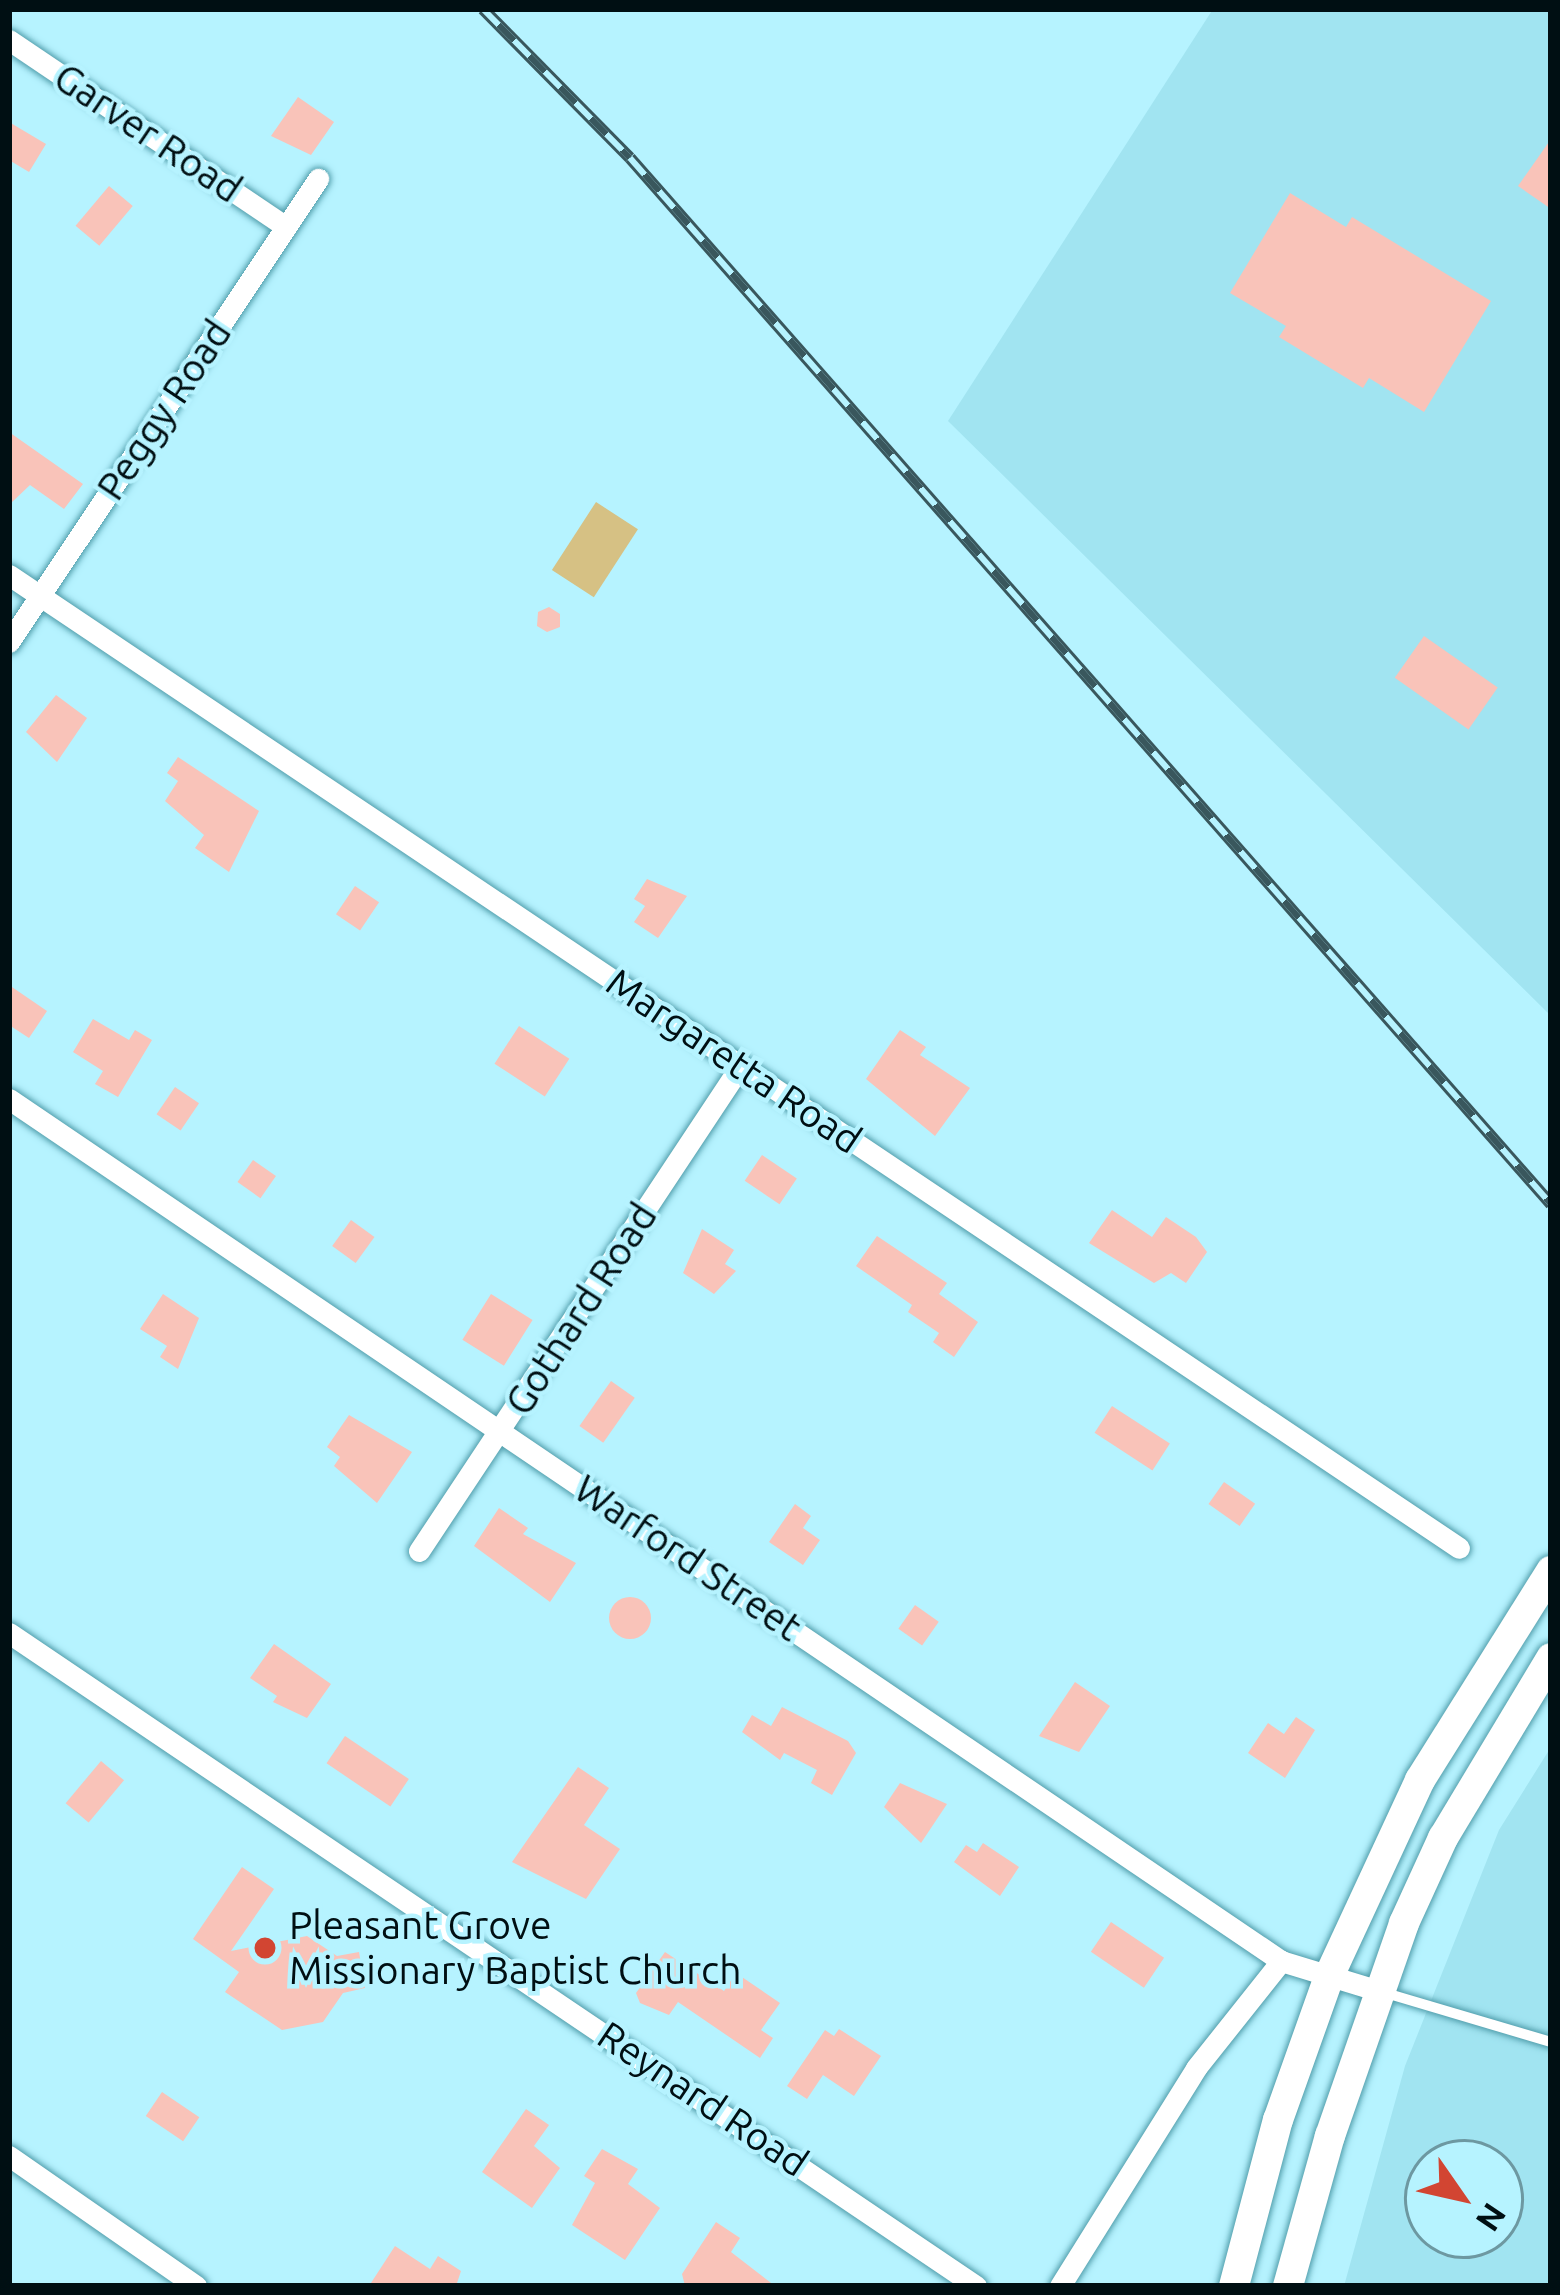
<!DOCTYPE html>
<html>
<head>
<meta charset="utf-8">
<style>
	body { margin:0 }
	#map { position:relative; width:1560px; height:2295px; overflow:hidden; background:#b6f3ff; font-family:Ubuntu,sans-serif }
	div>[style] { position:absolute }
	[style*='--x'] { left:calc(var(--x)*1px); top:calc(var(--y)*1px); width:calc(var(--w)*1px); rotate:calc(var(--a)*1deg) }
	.built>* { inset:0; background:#a1e4f1 }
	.green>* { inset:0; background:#d6c184; transform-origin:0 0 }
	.building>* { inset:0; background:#f9c3b9; transform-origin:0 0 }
	.round { border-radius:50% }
	.roads { filter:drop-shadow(0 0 3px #509dab) drop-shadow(0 0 3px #509dab) }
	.service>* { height:10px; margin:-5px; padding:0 5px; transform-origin:5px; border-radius:5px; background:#fff }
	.minor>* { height:21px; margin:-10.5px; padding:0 10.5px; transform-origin:10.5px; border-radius:10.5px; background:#fff }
	.secondary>* { height:30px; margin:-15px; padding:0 15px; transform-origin:15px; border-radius:15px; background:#fff }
	.rail>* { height:12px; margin-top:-6px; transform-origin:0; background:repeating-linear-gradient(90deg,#b6f3ff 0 22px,#39575d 0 44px); box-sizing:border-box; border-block:3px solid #39575d }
	.dots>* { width:33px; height:33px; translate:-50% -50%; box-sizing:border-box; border:6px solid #b6f3ff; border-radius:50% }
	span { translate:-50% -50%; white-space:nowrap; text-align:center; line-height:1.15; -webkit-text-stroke:9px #b6f3ff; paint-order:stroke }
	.street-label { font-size:39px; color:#000f13 }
	.poi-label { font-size:39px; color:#000f13 }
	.left { translate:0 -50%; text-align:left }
	.frame { position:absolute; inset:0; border:12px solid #000f13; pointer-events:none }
	.north { position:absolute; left:1404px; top:2139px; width:120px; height:120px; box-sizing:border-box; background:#b6f3ff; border:3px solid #6d98a1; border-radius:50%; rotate:124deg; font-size:33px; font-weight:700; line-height:48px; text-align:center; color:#000f13 }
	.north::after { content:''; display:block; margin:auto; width:42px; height:54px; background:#d24532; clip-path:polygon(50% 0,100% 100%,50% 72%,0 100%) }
</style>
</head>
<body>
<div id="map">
	<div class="built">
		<i style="clip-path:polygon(1213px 9px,1551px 9px,1551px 1016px,948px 421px)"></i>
		<i style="clip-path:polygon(evenodd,1551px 1747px,1551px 2286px,1344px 2286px,1405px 2066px,1499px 1830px,1551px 1747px,1428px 2163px,1500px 2163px,1500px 2235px,1428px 2235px,1428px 2163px)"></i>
	</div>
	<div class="green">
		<i style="left:596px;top:502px;width:50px;height:81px;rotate:33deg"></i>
	</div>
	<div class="building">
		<i style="clip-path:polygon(298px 97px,334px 122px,311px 155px,271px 136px)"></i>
		<i style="clip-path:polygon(9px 122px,46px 144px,29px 172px,9px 160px)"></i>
		<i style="clip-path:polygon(1551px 139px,1551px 209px,1518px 186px)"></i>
		<i style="left:109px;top:186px;width:31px;height:52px;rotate:40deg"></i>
		<i style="clip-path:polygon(1290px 193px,1346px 227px,1352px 217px,1491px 301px,1424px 412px,1369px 378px,1363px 388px,1279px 337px,1286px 326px,1230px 293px)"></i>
		<i style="clip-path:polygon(9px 432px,83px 484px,64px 509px,30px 485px,9px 505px)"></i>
		<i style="clip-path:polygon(549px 607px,560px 614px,560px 627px,547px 632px,537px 626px,538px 612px)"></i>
		<i style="left:1424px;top:636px;width:90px;height:51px;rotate:35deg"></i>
		<i style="clip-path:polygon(56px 695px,87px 718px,57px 762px,26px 732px)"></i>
		<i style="clip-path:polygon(178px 757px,259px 811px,229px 872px,195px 848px,204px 835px,165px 801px,178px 781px,167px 773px)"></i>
		<i style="clip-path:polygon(647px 879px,687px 896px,658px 938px,634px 922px,645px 906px,634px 899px)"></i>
		<i style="left:355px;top:886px;width:29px;height:34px;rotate:34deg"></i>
		<i style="clip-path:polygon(9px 985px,47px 1011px,29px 1038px,9px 1025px)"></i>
		<i style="clip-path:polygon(93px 1019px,129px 1040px,135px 1030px,152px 1040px,118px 1097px,95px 1084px,103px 1071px,73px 1052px)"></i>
		<i style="left:519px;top:1026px;width:60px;height:45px;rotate:33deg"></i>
		<i style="clip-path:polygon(900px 1030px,926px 1047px,920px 1055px,970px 1088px,935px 1136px,866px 1079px)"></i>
		<i style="left:175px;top:1087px;width:29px;height:33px;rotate:34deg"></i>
		<i style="left:762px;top:1155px;width:42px;height:31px;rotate:34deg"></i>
		<i style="left:253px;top:1160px;width:28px;height:27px;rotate:35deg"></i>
		<i style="clip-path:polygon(1112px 1210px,1152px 1237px,1166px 1217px,1196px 1237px,1207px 1252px,1186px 1283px,1171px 1273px,1154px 1283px,1089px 1243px)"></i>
		<i style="left:351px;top:1220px;width:29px;height:32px;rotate:36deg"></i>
		<i style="clip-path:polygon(702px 1229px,734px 1250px,725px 1264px,736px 1271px,714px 1294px,683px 1273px)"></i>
		<i style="clip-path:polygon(877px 1236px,947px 1283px,939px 1294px,978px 1322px,954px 1357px,933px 1342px,939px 1333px,908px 1312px,912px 1305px,856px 1266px)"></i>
		<i style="clip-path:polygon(163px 1294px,199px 1318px,178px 1369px,160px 1357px,167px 1346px,140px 1329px)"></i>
		<i style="left:491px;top:1294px;width:49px;height:54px;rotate:32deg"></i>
		<i style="left:611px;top:1381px;width:29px;height:55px;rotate:35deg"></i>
		<i style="left:1112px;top:1406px;width:69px;height:32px;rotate:33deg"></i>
		<i style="clip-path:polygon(349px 1415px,412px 1452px,377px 1503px,334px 1466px,340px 1457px,327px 1447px)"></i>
		<i style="left:1224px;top:1482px;width:38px;height:27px;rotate:35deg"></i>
		<i style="clip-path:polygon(795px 1504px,811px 1516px,803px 1528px,820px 1540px,803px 1565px,769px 1542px)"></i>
		<i style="clip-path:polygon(499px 1508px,528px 1528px,523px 1534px,576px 1563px,550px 1602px,474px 1546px)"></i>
		<i class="round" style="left:609px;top:1597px;width:42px;height:42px"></i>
		<i style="left:915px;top:1605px;width:29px;height:29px;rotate:35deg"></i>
		<i style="clip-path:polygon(274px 1644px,331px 1684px,307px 1718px,273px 1702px,277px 1696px,250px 1678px)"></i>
		<i style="clip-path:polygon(1075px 1682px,1110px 1706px,1079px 1752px,1039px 1736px)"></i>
		<i style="clip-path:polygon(782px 1707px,848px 1741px,856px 1753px,832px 1795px,811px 1783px,817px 1770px,784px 1753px,780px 1760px,742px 1732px,752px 1715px,771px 1726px)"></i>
		<i style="clip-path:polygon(1296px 1717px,1315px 1730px,1285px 1778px,1248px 1753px,1268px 1723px,1284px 1734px)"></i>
		<i style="left:345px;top:1736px;width:77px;height:33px;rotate:34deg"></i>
		<i style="left:101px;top:1761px;width:30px;height:55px;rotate:40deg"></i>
		<i style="clip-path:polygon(578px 1767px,609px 1788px,584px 1825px,620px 1849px,586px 1899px,512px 1862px)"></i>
		<i style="clip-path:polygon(900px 1783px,947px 1804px,921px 1843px,884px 1807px)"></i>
		<i style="clip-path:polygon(983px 1843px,1019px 1867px,1000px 1896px,954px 1862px,966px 1845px,977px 1852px)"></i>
		<i style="clip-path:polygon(242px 1867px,274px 1889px,231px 1951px,307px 1936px,337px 1956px,359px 1952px,365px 1988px,343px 1993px,323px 2022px,282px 2030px,225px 1992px,239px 1972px,193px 1939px)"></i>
		<i style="left:1111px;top:1922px;width:64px;height:36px;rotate:34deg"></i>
		<i style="clip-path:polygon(665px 1952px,724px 1991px,736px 1973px,780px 2003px,761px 2030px,773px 2038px,760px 2058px,678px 2002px,669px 2015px,640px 2003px,636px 1993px)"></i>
		<i style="clip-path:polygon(839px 2029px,881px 2056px,854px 2096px,823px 2075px,807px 2099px,787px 2086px,825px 2030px,834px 2036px)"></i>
		<i style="left:162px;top:2092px;width:45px;height:29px;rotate:34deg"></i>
		<i style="clip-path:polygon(526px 2109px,549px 2125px,534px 2146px,560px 2168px,532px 2208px,482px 2172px)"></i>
		<i style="clip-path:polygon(602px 2149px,638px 2169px,628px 2184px,660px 2208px,625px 2260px,572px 2225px,595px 2183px,584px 2176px)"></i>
		<i style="clip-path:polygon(716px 2222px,740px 2238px,731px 2252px,775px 2286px,685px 2286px,682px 2274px)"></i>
		<i style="clip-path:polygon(395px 2246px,430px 2269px,438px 2256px,461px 2271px,456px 2286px,369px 2286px)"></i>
	</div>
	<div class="roads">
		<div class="service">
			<i style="--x:1382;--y:1992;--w:176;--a:16.5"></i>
		</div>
		<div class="minor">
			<i style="--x:9;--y:40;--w:334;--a:34"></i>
			<i style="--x:9;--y:575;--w:1746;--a:33.86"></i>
			<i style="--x:9;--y:642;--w:557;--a:-56.28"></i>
			<i style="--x:9;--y:1099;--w:1537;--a:34.12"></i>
			<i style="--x:1281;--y:1961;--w:102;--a:17"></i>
			<i style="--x:419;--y:1551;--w:583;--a:-56.47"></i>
			<i style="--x:9;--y:1633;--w:1167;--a:34.03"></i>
			<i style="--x:9;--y:2156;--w:228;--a:34.8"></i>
			<i style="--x:1060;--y:2286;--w:257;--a:-58"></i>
			<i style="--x:1196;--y:2068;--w:137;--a:-51.5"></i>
		</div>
		<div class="secondary">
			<i style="--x:1234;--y:2286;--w:172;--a:-75.2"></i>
			<i style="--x:1278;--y:2120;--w:155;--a:-70.4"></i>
			<i style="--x:1330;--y:1974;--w:214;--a:-65.1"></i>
			<i style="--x:1420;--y:1780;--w:247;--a:-57.9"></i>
			<i style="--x:1288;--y:2286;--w:156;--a:-74.4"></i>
			<i style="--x:1330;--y:2136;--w:225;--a:-70.8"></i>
			<i style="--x:1404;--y:1923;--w:94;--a:-65.4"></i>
			<i style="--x:1443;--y:1838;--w:210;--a:-59"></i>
		</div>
	</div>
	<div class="rail">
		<i style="--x:483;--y:9;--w:209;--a:45.4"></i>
		<i style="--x:630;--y:158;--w:1394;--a:48.64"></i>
	</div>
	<div class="dots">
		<i style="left:265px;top:1948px;background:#d24532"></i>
	</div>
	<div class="street-label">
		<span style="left:148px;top:133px;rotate:34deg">Garver Road</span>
		<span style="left:164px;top:410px;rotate:-56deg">Peggy Road</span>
		<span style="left:734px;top:1061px;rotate:34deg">Margaretta Road</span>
		<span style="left:581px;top:1309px;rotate:-57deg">Gothard Road</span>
		<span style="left:688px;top:1558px;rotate:34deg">Warford Street</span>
		<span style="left:703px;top:2099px;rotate:34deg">Reynard Road</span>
	</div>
	<div class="poi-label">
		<span class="left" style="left:289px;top:1948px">Pleasant Grove<br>Missionary Baptist Church</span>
	</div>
	<div class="frame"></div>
	<div class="north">N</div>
</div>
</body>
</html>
